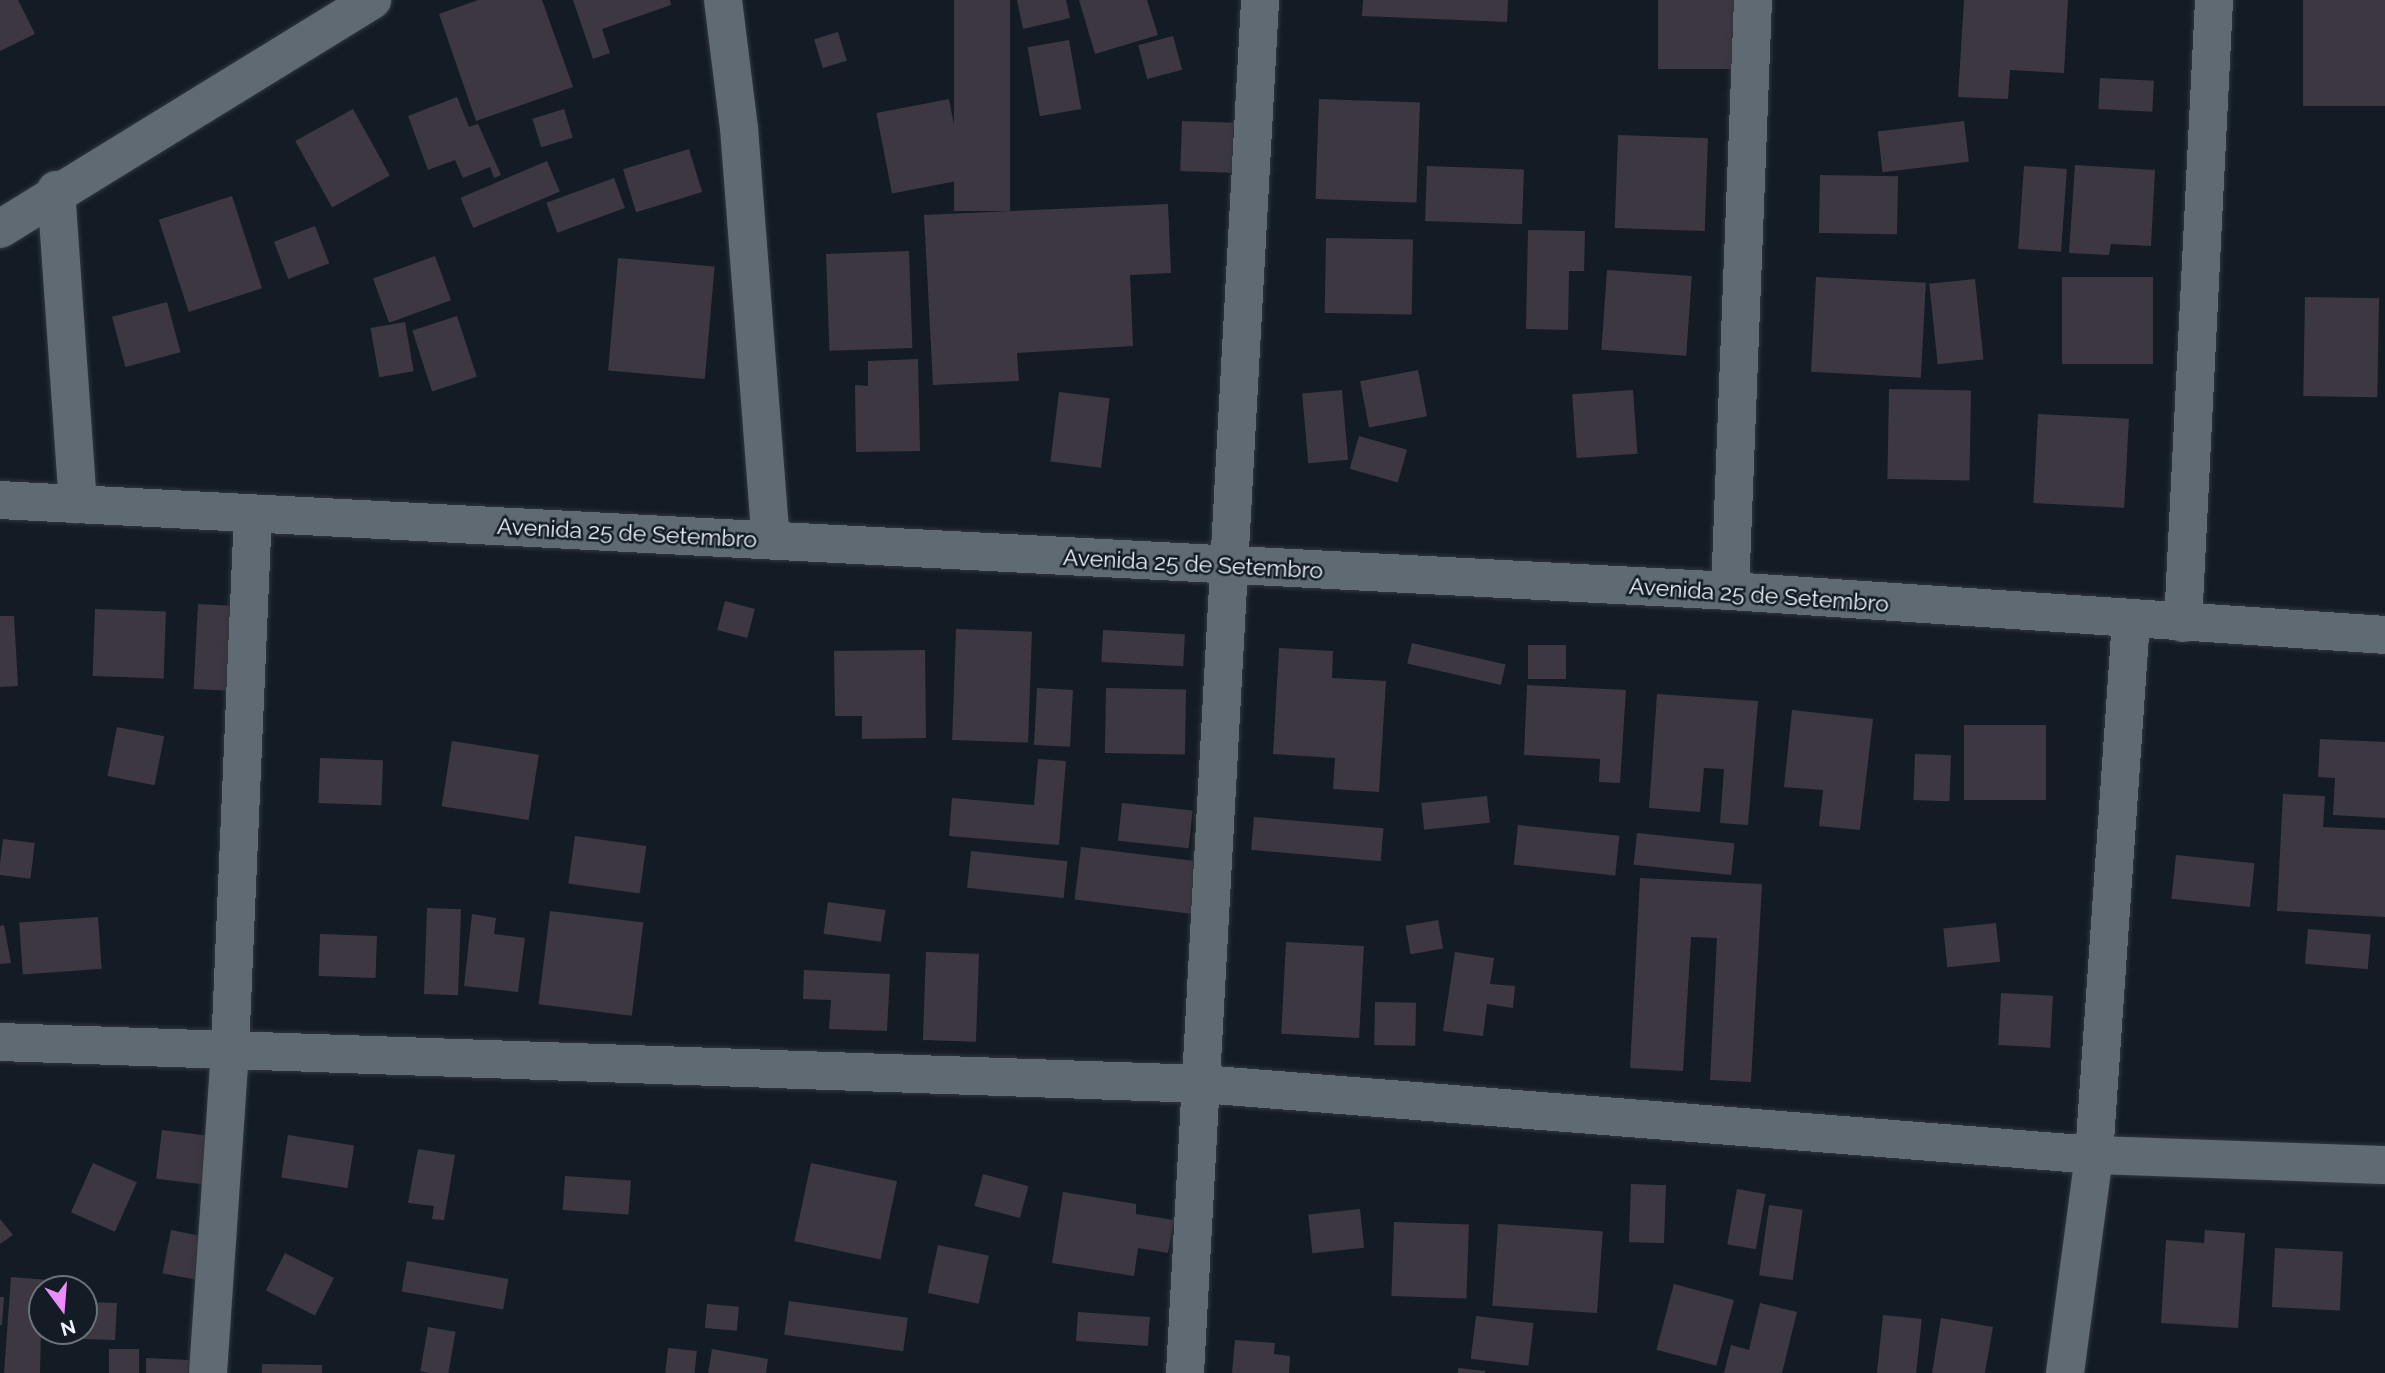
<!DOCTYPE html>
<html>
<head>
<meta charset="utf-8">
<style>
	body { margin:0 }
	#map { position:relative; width:2385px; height:1373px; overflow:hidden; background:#131c24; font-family:Raleway,sans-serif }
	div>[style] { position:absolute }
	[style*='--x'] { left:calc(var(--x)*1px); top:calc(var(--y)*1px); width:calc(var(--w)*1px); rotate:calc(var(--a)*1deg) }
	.building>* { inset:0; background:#3d3742; transform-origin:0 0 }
	.roads { filter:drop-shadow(0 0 2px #31363c) drop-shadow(0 0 2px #31363c) }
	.minor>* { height:38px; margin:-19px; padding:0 19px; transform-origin:19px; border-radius:19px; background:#5f6a73 }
	.tertiary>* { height:38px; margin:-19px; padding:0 19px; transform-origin:19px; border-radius:19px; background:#5f6a73 }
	span { translate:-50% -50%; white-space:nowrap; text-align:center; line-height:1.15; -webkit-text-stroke:5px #131c24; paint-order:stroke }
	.street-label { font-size:23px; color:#eef4fa }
	.north { position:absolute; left:28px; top:1275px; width:70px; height:70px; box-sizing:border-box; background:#131c24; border:2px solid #6b727a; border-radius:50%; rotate:164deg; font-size:19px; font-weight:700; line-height:28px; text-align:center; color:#eef4fa }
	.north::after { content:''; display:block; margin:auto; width:24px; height:32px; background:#eb8dfc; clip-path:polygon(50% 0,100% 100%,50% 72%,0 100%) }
</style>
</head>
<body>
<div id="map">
	<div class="building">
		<i style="clip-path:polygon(0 0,18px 0,35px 34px,0 51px)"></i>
		<i style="clip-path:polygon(478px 0,542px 0,573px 87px,476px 121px,439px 14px)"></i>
		<i style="clip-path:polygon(573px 0,670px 0,671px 5px,602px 29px,610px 53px,593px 59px)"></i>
		<i style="left:954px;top:0;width:56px;height:211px"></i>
		<i style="clip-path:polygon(1017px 0,1066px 0,1070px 18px,1023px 29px)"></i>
		<i style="clip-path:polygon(1079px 0,1147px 0,1158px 35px,1095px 54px)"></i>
		<i style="clip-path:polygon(1363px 0,1508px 0,1507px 22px,1362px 16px)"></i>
		<i style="left:1658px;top:0;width:87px;height:69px"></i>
		<i style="clip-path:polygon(1964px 0,2068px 0,2064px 73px,2010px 70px,2008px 99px,1958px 97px)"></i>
		<i style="left:2303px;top:0;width:82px;height:106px"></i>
		<i style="left:838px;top:32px;width:30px;height:25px;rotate:73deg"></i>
		<i style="left:1173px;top:36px;width:35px;height:36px;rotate:75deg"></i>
		<i style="left:1069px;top:40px;width:70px;height:42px;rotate:80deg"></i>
		<i style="left:2100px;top:78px;width:54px;height:31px;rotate:3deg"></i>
		<i style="clip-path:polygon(457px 97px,469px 127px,478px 124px,501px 175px,494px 178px,490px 167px,463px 178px,455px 160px,428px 170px,408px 116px)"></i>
		<i style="left:949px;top:99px;width:82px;height:74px;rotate:79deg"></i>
		<i style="left:1319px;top:99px;width:101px;height:100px;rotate:2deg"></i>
		<i style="left:353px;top:109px;width:76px;height:66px;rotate:61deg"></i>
		<i style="left:564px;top:109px;width:30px;height:33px;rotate:73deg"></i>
		<i style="left:1182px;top:121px;width:52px;height:50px;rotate:2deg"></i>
		<i style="left:1964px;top:121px;width:41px;height:87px;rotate:83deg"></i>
		<i style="left:1618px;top:135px;width:90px;height:93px;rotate:2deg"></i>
		<i style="left:689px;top:149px;width:45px;height:69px;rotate:73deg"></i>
		<i style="left:547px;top:161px;width:33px;height:94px;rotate:67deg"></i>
		<i style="clip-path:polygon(2075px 165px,2155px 170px,2151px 246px,2111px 244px,2109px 255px,2069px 253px)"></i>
		<i style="left:1427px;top:166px;width:97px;height:55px;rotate:2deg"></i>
		<i style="left:2024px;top:166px;width:43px;height:83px;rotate:4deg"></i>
		<i style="left:1820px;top:175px;width:78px;height:58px;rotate:1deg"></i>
		<i style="left:614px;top:178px;width:32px;height:72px;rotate:70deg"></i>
		<i style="left:232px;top:196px;width:97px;height:77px;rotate:72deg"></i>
		<i style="clip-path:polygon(1168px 204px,1171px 273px,1130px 275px,1133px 346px,1017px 353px,1019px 381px,933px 385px,924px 215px)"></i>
		<i style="left:315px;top:226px;width:40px;height:44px;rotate:69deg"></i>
		<i style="clip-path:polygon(1528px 230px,1585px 231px,1584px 271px,1569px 271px,1568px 330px,1526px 329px)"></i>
		<i style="left:1326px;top:238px;width:87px;height:75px;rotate:1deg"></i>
		<i style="left:909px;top:251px;width:97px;height:83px;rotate:88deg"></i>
		<i style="left:435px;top:256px;width:47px;height:66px;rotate:70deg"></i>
		<i style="left:618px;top:258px;width:97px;height:113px;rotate:5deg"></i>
		<i style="left:1607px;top:270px;width:85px;height:80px;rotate:4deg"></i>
		<i style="left:1816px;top:277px;width:110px;height:95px;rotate:3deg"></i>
		<i style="left:2062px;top:277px;width:91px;height:87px"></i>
		<i style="left:1975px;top:279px;width:81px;height:46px;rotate:84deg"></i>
		<i style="left:2305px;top:297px;width:74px;height:99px;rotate:1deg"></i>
		<i style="left:167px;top:302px;width:52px;height:57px;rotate:75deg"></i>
		<i style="left:457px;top:316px;width:64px;height:47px;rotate:72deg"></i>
		<i style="left:405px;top:322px;width:50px;height:35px;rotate:80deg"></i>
		<i style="clip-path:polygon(918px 359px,920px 451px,856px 452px,855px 385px,868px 386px,868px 361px)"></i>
		<i style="left:1418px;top:370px;width:47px;height:59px;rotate:79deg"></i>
		<i style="left:1889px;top:389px;width:82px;height:90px;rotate:1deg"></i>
		<i style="left:1342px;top:390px;width:70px;height:40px;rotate:85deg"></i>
		<i style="left:1633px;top:390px;width:64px;height:61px;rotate:86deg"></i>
		<i style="left:1059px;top:392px;width:51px;height:70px;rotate:7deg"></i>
		<i style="left:2038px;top:414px;width:91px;height:89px;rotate:3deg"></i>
		<i style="left:1359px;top:436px;width:50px;height:34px;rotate:16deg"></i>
		<i style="left:725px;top:601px;width:31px;height:30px;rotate:15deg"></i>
		<i style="left:198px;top:604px;width:51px;height:85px;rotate:3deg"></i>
		<i style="left:95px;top:609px;width:71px;height:67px;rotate:2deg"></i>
		<i style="clip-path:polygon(0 616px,14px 616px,18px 686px,0 687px)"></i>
		<i style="left:956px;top:629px;width:76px;height:111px;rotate:2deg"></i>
		<i style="left:1103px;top:630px;width:82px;height:32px;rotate:3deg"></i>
		<i style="left:1412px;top:643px;width:96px;height:21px;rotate:13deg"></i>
		<i style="left:1528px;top:645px;width:38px;height:34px"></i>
		<i style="clip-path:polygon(1279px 648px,1333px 651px,1332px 678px,1386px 681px,1379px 792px,1333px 789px,1335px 758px,1273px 754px)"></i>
		<i style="clip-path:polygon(925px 650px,926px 738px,862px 739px,862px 716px,835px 716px,834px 651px)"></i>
		<i style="clip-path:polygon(1527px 685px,1626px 690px,1620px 783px,1599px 782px,1600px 759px,1524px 755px)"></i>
		<i style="left:1037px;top:688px;width:36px;height:57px;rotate:3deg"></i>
		<i style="left:1106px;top:688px;width:80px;height:65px;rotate:1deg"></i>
		<i style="clip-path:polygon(1657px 694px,1758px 701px,1748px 825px,1720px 823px,1724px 769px,1704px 768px,1700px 812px,1649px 808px)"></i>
		<i style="clip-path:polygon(1792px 710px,1873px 719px,1860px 830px,1819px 826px,1823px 790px,1784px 787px)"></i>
		<i style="left:1964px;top:725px;width:82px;height:75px"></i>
		<i style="left:117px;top:727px;width:48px;height:50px;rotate:11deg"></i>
		<i style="clip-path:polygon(2320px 739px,2385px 742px,2385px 818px,2333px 815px,2335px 778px,2318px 777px)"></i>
		<i style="left:452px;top:741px;width:88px;height:66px;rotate:9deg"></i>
		<i style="left:1915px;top:754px;width:36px;height:46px;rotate:2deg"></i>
		<i style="left:320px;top:758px;width:63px;height:45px;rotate:2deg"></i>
		<i style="clip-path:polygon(1038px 759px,1066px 761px,1059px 845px,949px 836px,952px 798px,1034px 805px)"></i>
		<i style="clip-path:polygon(2283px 794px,2325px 796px,2323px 827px,2385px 830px,2385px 917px,2277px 911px)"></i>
		<i style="left:1487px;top:796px;width:27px;height:66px;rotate:84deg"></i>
		<i style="left:1122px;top:803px;width:71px;height:38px;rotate:6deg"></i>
		<i style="left:1254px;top:817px;width:130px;height:33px;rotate:5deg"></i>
		<i style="left:1518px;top:825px;width:102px;height:40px;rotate:6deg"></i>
		<i style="left:1637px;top:833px;width:98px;height:32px;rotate:6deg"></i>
		<i style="left:575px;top:836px;width:72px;height:48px;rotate:8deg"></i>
		<i style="left:3px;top:839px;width:32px;height:36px;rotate:7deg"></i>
		<i style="left:1081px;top:847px;width:121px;height:53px;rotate:7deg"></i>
		<i style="left:971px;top:851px;width:97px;height:37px;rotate:6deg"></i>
		<i style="left:2176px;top:855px;width:79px;height:44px;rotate:6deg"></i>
		<i style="clip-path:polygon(1640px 878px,1762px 884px,1751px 1082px,1710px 1080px,1717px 938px,1691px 937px,1683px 1071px,1630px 1068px)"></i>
		<i style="left:828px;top:902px;width:58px;height:32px;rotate:8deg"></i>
		<i style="left:427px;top:908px;width:34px;height:86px;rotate:2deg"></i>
		<i style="left:550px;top:911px;width:94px;height:94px;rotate:7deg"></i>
		<i style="clip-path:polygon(472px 914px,496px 918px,494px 934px,525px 938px,518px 992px,464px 986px)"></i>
		<i style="left:98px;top:917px;width:52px;height:79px;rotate:86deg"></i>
		<i style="left:1438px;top:920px;width:29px;height:33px;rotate:80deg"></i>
		<i style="left:1996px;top:923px;width:39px;height:53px;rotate:84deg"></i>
		<i style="clip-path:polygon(4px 925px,11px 963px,0 964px,0 926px)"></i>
		<i style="left:2308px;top:929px;width:63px;height:35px;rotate:5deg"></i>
		<i style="left:320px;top:934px;width:57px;height:42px;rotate:2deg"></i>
		<i style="left:1286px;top:942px;width:78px;height:92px;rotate:3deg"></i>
		<i style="left:926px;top:952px;width:53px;height:88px;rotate:2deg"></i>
		<i style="clip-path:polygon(1455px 952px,1494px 958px,1490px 984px,1515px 986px,1513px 1008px,1487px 1004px,1483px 1036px,1443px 1031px)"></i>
		<i style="clip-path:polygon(804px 970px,890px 974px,887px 1031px,829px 1029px,831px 1000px,803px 999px)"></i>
		<i style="left:2001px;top:993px;width:52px;height:52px;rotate:3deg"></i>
		<i style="left:1375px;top:1002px;width:41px;height:43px;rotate:1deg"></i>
		<i style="left:162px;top:1130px;width:55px;height:49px;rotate:7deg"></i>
		<i style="left:288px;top:1135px;width:67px;height:43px;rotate:9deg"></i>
		<i style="clip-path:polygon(418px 1149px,455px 1155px,444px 1220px,432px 1219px,434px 1206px,408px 1203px)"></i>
		<i style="left:93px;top:1163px;width:48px;height:54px;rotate:24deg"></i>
		<i style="left:811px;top:1163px;width:88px;height:80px;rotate:12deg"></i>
		<i style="left:983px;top:1174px;width:47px;height:33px;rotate:15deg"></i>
		<i style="left:565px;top:1176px;width:66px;height:34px;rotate:4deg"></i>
		<i style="left:1631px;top:1184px;width:35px;height:58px;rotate:2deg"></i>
		<i style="left:1737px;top:1189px;width:29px;height:56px;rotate:10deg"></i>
		<i style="clip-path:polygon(1063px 1192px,1136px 1204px,1136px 1214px,1174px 1220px,1168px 1253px,1138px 1248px,1134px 1276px,1052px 1263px)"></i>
		<i style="left:1769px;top:1205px;width:34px;height:71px;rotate:8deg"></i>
		<i style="left:1360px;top:1209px;width:39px;height:52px;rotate:84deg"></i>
		<i style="clip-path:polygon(0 1219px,13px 1235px,0 1244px)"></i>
		<i style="left:1394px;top:1222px;width:75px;height:74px;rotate:2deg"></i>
		<i style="left:1498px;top:1224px;width:105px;height:82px;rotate:4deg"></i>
		<i style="left:171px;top:1230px;width:44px;height:44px;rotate:11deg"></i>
		<i style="clip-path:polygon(2205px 1230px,2245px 1233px,2238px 1328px,2161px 1323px,2166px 1240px,2204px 1243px)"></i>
		<i style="left:938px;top:1245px;width:52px;height:49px;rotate:12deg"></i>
		<i style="left:2275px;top:1248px;width:68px;height:59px;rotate:3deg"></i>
		<i style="left:285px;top:1253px;width:55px;height:42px;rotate:27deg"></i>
		<i style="left:407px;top:1261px;width:103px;height:31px;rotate:10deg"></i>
		<i style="clip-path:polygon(11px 1277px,48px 1280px,47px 1289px,42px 1289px,40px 1373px,4px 1373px)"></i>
		<i style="left:1674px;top:1284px;width:62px;height:68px;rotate:15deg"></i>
		<i style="clip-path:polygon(0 1297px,4px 1297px,2px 1325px,0 1325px)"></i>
		<i style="left:789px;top:1301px;width:120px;height:34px;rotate:8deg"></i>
		<i style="clip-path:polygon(84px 1302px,117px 1303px,115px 1340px,54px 1338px,55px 1331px,84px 1331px)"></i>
		<i style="clip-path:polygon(1760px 1303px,1797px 1312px,1782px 1373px,1724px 1373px,1731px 1345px,1749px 1350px)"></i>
		<i style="left:707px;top:1304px;width:32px;height:24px;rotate:5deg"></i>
		<i style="left:1078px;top:1312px;width:72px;height:29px;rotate:4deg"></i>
		<i style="left:1883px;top:1315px;width:39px;height:58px;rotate:6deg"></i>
		<i style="left:1476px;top:1316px;width:58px;height:43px;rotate:7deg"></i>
		<i style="clip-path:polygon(1941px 1318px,1993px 1327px,1985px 1373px,1932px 1373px)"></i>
		<i style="left:428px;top:1327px;width:28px;height:45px;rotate:10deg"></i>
		<i style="clip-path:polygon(1235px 1340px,1275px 1343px,1274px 1354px,1290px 1356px,1289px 1373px,1232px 1373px)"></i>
		<i style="left:668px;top:1348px;width:29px;height:25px;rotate:6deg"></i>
		<i style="left:109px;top:1349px;width:30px;height:24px"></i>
		<i style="clip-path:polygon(712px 1349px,768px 1359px,766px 1373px,708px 1373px)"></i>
		<i style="clip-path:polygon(146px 1358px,189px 1360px,188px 1373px,146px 1373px)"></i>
		<i style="left:262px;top:1364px;width:60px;height:9px;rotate:1deg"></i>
		<i style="clip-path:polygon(1458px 1368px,1485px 1371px,1485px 1373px,1458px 1373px)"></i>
	</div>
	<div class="roads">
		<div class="minor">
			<i style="--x:723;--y:0;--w:129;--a:82.9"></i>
			<i style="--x:739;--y:128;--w:413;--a:85.6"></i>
			<i style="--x:56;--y:190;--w:315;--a:86"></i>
			<i style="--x:0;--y:229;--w:437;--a:-31.6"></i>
			<i style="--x:1730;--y:591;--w:591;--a:-87.77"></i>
			<i style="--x:2183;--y:623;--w:624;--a:-87.15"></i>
			<i style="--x:0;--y:1042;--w:1203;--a:2"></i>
			<i style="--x:1202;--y:1084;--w:895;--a:4.55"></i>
			<i style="--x:2094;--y:1155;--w:291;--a:2"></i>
			<i style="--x:208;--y:1373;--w:324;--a:-86.1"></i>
			<i style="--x:230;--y:1050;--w:537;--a:-87.55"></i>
			<i style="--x:1185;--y:1373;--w:1375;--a:-86.87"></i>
			<i style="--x:2065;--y:1373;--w:220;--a:-82.4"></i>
			<i style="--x:2094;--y:1155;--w:536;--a:-86.04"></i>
		</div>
		<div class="tertiary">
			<i style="--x:0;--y:500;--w:1732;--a:3.01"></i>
			<i style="--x:1730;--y:591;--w:656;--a:3.84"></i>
		</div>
	</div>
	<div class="street-label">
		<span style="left:627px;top:533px;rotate:3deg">Avenida 25 de Setembro</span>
		<span style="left:1193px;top:564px;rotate:3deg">Avenida 25 de Setembro</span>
		<span style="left:1759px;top:595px;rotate:4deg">Avenida 25 de Setembro</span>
	</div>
	<div class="north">N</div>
</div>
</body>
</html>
